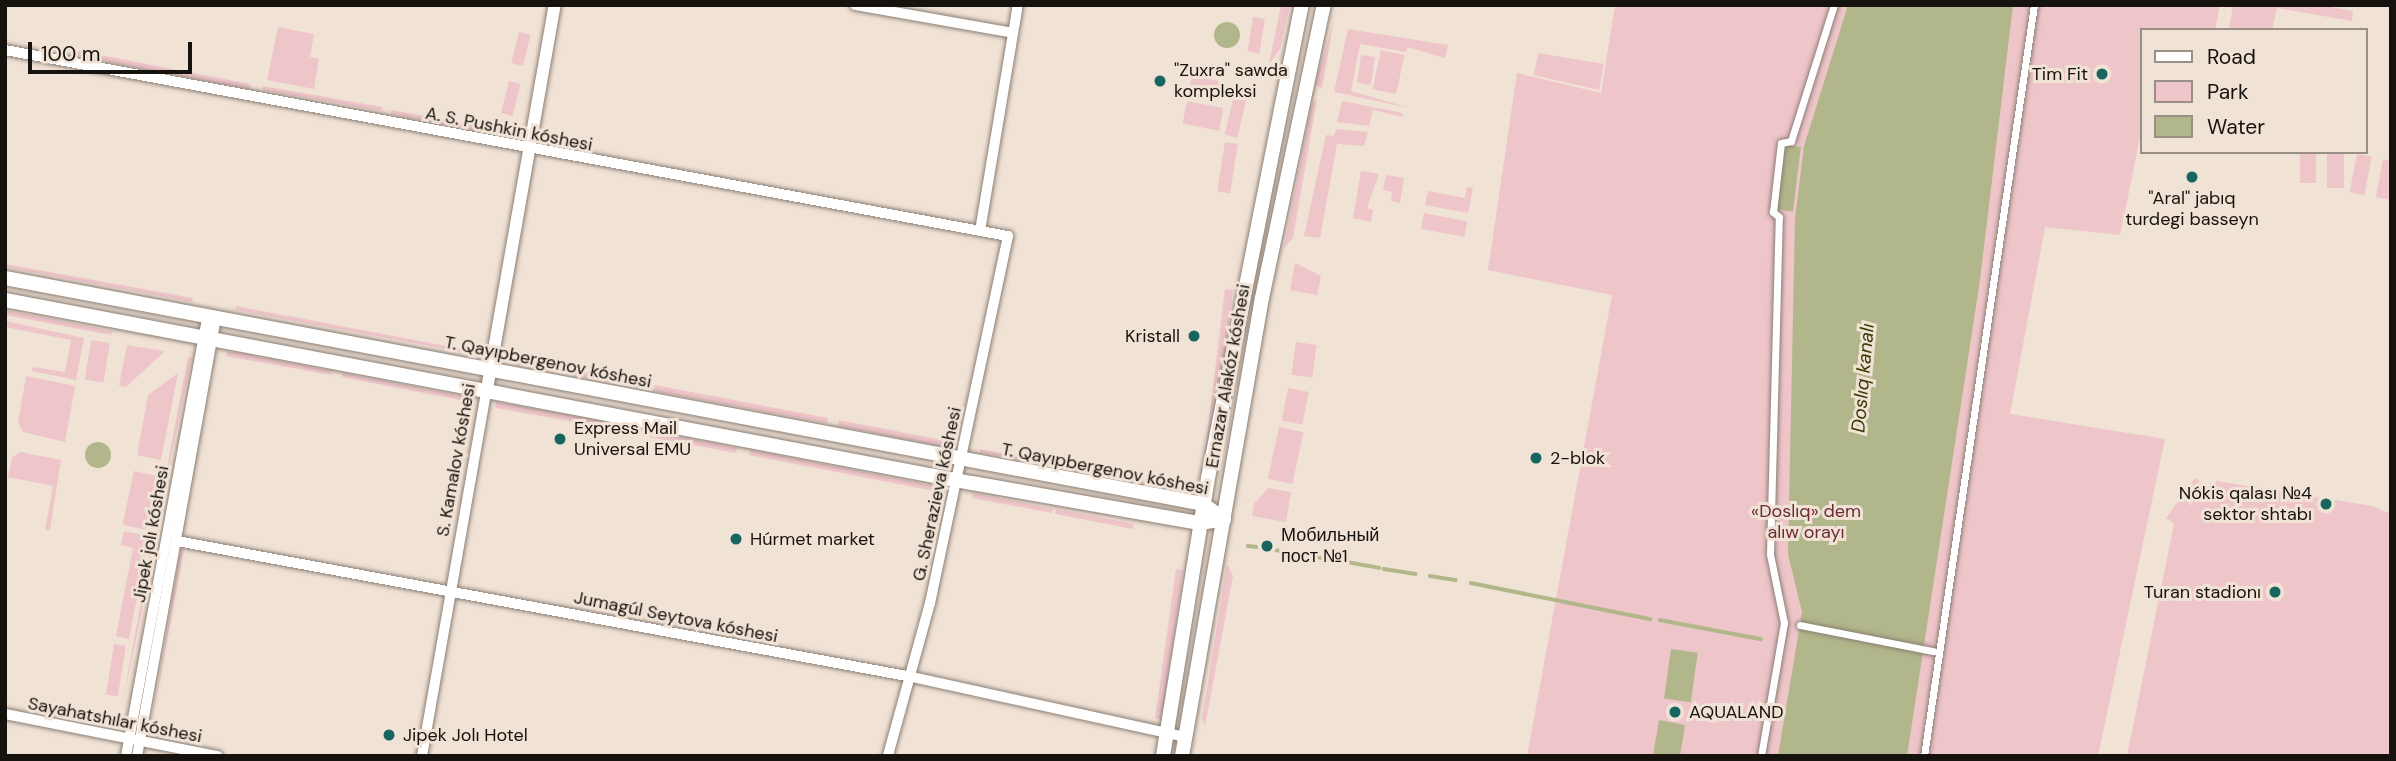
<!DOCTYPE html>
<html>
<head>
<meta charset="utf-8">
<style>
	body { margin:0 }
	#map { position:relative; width:2396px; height:761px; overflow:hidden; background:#f1e2d6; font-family:"DM Sans",sans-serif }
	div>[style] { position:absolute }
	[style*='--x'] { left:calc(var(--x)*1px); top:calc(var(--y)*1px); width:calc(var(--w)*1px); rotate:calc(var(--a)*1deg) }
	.green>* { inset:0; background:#eec5c9; transform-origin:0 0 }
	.water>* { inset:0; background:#b1b78a; transform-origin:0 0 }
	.round { border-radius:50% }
	.stream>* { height:3.5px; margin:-1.75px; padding:0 1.75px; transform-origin:1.75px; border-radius:1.75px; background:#b1b78a }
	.roads { filter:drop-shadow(0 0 2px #8b7e73) drop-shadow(0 0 2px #8b7e73) }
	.pedestrian>* { height:7px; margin:-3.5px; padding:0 3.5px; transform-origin:3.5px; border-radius:3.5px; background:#fff }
	.minor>* { height:10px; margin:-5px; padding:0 5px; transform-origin:5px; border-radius:5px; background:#fff }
	.tertiary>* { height:12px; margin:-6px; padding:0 6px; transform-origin:6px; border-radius:6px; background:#fff }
	.secondary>* { height:14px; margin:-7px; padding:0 7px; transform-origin:7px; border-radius:7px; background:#fff }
	.primary>* { height:14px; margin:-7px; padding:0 7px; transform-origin:7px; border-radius:7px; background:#fff }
	.dots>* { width:19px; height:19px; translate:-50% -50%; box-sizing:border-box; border:4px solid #f1e2d6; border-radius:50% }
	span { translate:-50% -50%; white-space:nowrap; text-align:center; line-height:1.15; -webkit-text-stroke:6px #f1e2d6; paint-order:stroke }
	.poi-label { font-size:18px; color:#16120d }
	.left { translate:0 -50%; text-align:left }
	.right { translate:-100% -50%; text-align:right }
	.street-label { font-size:18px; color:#16120d }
	.park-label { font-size:18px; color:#6c2b36 }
	.water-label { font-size:19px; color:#353900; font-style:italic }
	.frame { position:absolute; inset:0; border:7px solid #16120d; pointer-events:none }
	.legend { position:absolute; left:2140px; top:28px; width:228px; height:126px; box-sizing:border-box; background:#f1e2d6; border:2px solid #998f86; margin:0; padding:9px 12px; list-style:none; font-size:21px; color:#16120d }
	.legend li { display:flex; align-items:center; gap:14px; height:35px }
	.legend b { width:35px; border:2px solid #998f86 }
	.scale { position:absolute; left:28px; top:42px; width:164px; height:32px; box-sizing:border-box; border:4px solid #16120d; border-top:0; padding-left:9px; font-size:21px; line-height:24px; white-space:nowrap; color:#16120d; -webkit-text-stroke:5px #f1e2d6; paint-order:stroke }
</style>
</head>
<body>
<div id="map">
	<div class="green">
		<i style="clip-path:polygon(1281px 5px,1290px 5px,1280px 49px,1269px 64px)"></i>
		<i style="clip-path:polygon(1615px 5px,2220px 5px,2215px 30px,2142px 30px,2142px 128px,2120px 235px,2045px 227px,2010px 414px,2165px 439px,2098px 756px,1527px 756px,1612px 295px,1488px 270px,1517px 73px,1601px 93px)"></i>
		<i style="clip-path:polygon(2233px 5px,2319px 5px,2353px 11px,2352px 21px,2277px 8px,2272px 30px,2229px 30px)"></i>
		<i style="left:1253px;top:17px;width:12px;height:35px;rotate:9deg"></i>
		<i style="clip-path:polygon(1334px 19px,1322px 89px,1315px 84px)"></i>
		<i style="clip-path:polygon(278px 27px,314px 34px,310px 57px,319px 59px,314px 89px,267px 80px)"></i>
		<i style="clip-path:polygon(1348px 29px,1448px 45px,1445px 58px,1407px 47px,1406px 52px,1360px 44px,1351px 91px,1410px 108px,1334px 92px)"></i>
		<i style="left:519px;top:32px;width:12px;height:32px;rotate:14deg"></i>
		<i style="left:74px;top:50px;width:180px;height:5px;rotate:11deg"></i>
		<i style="left:1381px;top:50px;width:24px;height:40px;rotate:12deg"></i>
		<i style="clip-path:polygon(1538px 53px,1604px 64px,1599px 90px,1534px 75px)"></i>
		<i style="left:1361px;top:55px;width:14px;height:28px;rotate:8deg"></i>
		<i style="left:1192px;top:76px;width:36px;height:17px;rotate:11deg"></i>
		<i style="left:509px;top:81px;width:12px;height:33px;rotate:14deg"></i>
		<i style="left:263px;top:86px;width:121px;height:4px;rotate:10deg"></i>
		<i style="left:1236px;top:86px;width:13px;height:50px;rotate:13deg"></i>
		<i style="clip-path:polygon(1317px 99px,1293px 238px,1284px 248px,1312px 103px)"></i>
		<i style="left:1187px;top:101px;width:37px;height:23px;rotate:11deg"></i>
		<i style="clip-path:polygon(1342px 101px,1403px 113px,1402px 117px,1373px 110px,1369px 126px,1337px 122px)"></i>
		<i style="clip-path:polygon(392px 110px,504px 131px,503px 136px,391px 114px)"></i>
		<i style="clip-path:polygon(1336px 129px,1368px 132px,1364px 146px,1337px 144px,1320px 238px,1304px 236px,1326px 135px,1334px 136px)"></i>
		<i style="left:1225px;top:142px;width:13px;height:50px;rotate:9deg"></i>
		<i style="left:2300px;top:152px;width:16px;height:31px"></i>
		<i style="left:2327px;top:152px;width:17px;height:36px"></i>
		<i style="left:2357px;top:154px;width:15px;height:39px;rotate:11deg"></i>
		<i style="clip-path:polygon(2383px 159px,2391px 161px,2391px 200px,2376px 197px)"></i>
		<i style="clip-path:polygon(1361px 171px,1379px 174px,1367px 208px,1373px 210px,1371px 222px,1353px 218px)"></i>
		<i style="clip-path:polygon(1386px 175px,1404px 178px,1400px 203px,1391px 201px,1392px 192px,1383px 190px)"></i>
		<i style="clip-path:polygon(1467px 187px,1473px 188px,1468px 213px,1425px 205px,1428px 191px,1465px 198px)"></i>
		<i style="left:1424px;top:213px;width:44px;height:16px;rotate:11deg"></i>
		<i style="clip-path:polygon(1295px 263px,1321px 276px,1317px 295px,1290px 290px)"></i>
		<i style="clip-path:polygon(5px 264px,193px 298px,192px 302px,5px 267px)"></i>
		<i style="left:1225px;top:289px;width:8px;height:199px;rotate:7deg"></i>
		<i style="clip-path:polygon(236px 306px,473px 351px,473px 354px,235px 310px)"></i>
		<i style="clip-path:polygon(5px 310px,112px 331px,111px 335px,5px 315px)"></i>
		<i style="clip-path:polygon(5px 321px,84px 338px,76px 380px,32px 371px,33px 367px,65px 372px,71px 340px,5px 327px)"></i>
		<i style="left:91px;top:340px;width:19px;height:40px;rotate:9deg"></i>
		<i style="left:1296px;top:342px;width:21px;height:33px;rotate:8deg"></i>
		<i style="clip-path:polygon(127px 345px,165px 351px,126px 387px,119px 386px)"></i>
		<i style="clip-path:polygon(227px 351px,332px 371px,331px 375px,226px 356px)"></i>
		<i style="clip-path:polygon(188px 357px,192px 358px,155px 531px)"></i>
		<i style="left:512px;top:358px;width:132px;height:5px;rotate:11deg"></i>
		<i style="clip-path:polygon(178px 373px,161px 460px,137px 455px,148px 395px)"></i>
		<i style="left:343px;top:373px;width:127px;height:4px;rotate:11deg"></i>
		<i style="clip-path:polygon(26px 376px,75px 386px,65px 442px,23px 432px,18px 423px)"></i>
		<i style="clip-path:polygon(655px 385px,828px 418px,827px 423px,654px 391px)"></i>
		<i style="left:1288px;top:388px;width:21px;height:33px;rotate:11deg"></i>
		<i style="left:496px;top:402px;width:132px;height:6px;rotate:10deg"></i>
		<i style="left:839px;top:420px;width:113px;height:6px;rotate:11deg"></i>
		<i style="left:1279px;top:427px;width:25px;height:53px;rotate:12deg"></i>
		<i style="clip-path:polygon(659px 433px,737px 448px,736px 453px,649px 437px)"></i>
		<i style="clip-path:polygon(980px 449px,1093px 470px,980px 453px)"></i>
		<i style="left:750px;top:450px;width:199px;height:5px;rotate:11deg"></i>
		<i style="clip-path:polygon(20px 452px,61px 460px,50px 530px,45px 530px,53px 486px,8px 477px,12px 458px)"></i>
		<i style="left:134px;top:471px;width:25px;height:55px;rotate:12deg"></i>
		<i style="clip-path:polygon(2195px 478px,2208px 487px,2215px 488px,2216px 481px,2372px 506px,2391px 514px,2391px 756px,2127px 756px,2174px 524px,2166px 518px)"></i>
		<i style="clip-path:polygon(1268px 488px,1291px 492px,1286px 522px,1252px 516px,1254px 504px)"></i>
		<i style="clip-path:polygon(973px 493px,1053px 509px,1052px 513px,972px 498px)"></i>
		<i style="left:1056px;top:509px;width:79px;height:5px;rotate:11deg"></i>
		<i style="clip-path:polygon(124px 531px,149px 536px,129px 639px,116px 636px,133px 548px,121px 545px)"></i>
		<i style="clip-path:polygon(153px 538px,157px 539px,121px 710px)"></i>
		<i style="clip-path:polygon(184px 549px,152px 722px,180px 553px)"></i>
		<i style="clip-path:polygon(1227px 564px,1233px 576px,1205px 726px,1202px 719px)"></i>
		<i style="left:1176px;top:569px;width:7px;height:151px;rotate:8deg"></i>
		<i style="left:114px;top:644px;width:12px;height:51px;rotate:9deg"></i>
	</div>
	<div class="water">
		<i style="clip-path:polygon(1848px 5px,2013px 5px,1980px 280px,1907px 756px,1778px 756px,1802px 612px,1788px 554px,1795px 219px,1804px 146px)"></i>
		<i class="round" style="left:1214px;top:22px;width:26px;height:26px"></i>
		<i style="left:1785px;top:145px;width:16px;height:65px;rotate:7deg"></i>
		<i class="round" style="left:85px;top:442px;width:26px;height:26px"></i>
		<i style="left:1671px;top:649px;width:27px;height:50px;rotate:8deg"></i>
		<i style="clip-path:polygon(1659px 720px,1685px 725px,1680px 756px,1653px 756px)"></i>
	</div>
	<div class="stream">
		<i style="--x:1248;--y:546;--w:9;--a:6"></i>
		<i style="--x:1263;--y:548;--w:36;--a:9"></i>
		<i style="--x:1304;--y:555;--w:30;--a:9"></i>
		<i style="--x:1341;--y:561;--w:39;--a:10"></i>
		<i style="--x:1384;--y:569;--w:32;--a:9"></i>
		<i style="--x:1430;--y:576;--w:26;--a:9"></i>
		<i style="--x:1471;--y:583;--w:183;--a:11.4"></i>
		<i style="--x:1660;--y:620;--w:103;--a:10.7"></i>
	</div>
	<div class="roads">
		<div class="pedestrian">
			<i style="--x:1800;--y:625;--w:136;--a:11.1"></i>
			<i style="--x:1761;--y:756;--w:135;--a:-80.2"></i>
			<i style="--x:1784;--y:623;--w:70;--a:-101.5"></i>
			<i style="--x:1770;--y:554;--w:337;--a:-88.5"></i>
			<i style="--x:1779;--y:217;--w:8;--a:-140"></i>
			<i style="--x:1773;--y:212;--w:69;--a:-83.4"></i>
			<i style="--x:1781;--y:143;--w:10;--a:-11"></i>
			<i style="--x:1791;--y:141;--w:143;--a:-72.5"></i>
			<i style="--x:1924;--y:756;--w:759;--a:-81.67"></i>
		</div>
		<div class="minor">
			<i style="--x:855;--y:5;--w:160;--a:10"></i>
			<i style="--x:5;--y:50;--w:1020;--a:10.51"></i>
			<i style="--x:1008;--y:236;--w:375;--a:102"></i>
			<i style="--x:930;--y:603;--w:159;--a:105.4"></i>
			<i style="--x:980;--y:231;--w:229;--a:-80.5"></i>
			<i style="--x:177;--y:541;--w:747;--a:10.48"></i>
			<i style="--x:912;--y:677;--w:280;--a:12.4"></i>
			<i style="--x:5;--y:714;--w:217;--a:11.2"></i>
			<i style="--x:126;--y:756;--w:446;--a:-79.5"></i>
			<i style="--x:137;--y:756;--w:444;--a:-79.8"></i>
			<i style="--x:422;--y:756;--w:373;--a:-80"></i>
		</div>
		<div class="tertiary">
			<i style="--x:487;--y:389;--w:390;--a:-80"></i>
		</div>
		<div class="secondary">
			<i style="--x:5;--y:278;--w:1219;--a:10.68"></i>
			<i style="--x:1203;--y:504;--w:26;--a:36"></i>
			<i style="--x:5;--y:300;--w:984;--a:10.72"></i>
			<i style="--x:972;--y:483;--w:231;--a:10"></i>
			<i style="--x:1200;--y:523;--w:24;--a:-9"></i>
		</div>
		<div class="primary">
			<i style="--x:1163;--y:756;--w:282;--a:-80.8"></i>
			<i style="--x:1208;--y:478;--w:482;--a:-78.8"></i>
			<i style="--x:1182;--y:756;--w:465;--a:-80.1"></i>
			<i style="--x:1262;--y:298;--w:299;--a:-78.1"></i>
		</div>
	</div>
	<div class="dots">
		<i style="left:2102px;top:74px;background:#176561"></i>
		<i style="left:1160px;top:81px;background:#176561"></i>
		<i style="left:2192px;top:177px;background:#176561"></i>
		<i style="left:1194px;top:336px;background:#176561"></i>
		<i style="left:560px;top:439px;background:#176561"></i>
		<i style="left:1536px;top:458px;background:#176561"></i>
		<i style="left:2326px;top:504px;background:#176561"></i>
		<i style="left:736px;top:539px;background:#176561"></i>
		<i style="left:1267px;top:546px;background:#176561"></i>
		<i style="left:2275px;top:592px;background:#176561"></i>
		<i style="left:1675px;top:712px;background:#176561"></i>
		<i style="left:389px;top:735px;background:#176561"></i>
	</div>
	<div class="poi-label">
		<span class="left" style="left:1174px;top:81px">"Zuxra" sawda<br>kompleksi</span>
		<span class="right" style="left:2088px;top:74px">Tim Fit</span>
		<span style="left:2192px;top:209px">"Aral" jabıq<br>turdegi basseyn</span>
		<span class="right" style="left:1180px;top:336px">Kristall</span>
		<span class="left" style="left:574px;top:439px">Express Mail<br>Universal EMU</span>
		<span class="left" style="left:1550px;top:458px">2-blok</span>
		<span class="right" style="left:2312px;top:504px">Nókis qalası №4<br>sektor shtabı</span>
		<span class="left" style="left:1281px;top:546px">Мобильный<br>пост №1</span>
		<span class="left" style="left:750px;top:539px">Húrmet market</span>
		<span class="right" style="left:2261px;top:592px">Turan stadionı</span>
		<span class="left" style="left:1689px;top:712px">AQUALAND</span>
		<span class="left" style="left:403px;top:735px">Jipek Jolı Hotel</span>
	</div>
	<div class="street-label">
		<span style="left:509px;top:129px;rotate:11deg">A. S. Pushkin kóshesi</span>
		<span style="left:548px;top:362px;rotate:11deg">T. Qayıpbergenov kóshesi</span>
		<span style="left:1228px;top:376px;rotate:-80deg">Ernazar Alakóz kóshesi</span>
		<span style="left:456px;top:460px;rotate:-80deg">S. Kamalov kóshesi</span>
		<span style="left:1105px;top:469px;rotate:11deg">T. Qayıpbergenov kóshesi</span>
		<span style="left:937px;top:494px;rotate:-78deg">G. Sherazieva kóshesi</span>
		<span style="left:151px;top:534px;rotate:-80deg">Jipek jolı kóshesi</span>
		<span style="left:676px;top:617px;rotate:11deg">Jumagúl Seytova kóshesi</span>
		<span style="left:115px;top:720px;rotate:11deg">Sayahatshılar kóshesi</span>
	</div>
	<div class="park-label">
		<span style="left:1806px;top:522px">«Doslıq» dem<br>alıw orayı</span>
	</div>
	<div class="water-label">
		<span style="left:1863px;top:378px;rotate:-85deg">Doslıq kanalı</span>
	</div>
	<div class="frame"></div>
	<ul class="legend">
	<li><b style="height:9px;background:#fff"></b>Road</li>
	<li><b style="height:19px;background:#eec5c9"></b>Park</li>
	<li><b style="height:19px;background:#b1b78a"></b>Water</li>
	</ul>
	<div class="scale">100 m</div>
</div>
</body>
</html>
